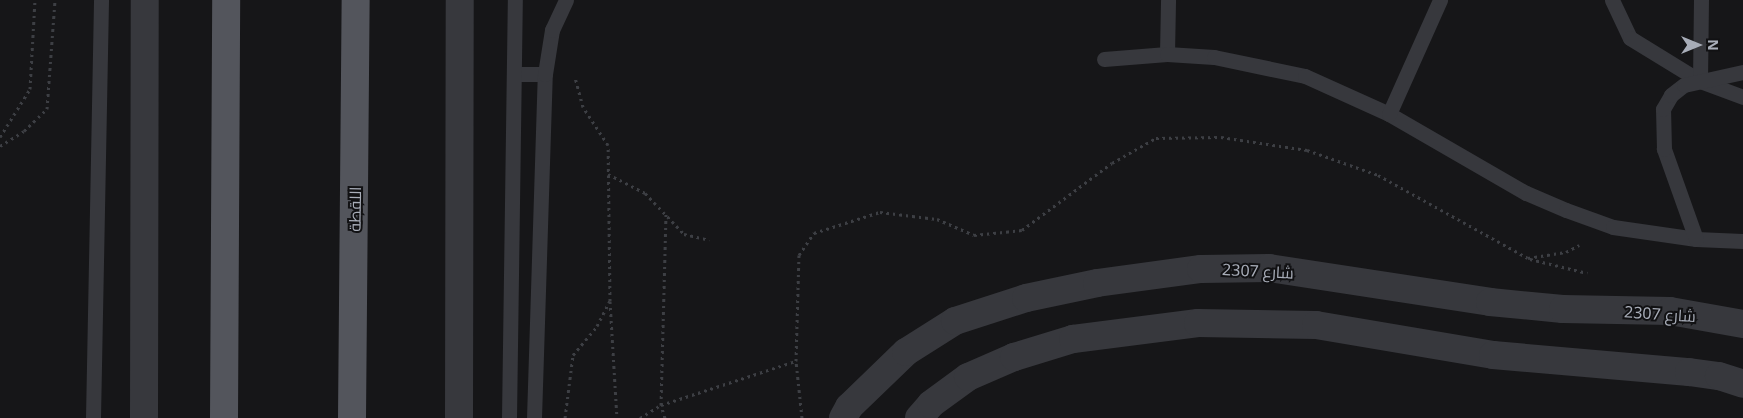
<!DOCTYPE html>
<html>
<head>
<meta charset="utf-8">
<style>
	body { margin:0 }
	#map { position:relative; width:1743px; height:418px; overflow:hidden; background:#161618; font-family:"Noto Sans",Cairo,sans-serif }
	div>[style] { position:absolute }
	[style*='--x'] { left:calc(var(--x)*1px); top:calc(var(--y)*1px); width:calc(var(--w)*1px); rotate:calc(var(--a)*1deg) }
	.path>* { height:3px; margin-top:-1.5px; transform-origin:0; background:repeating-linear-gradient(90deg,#3d3f44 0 2.5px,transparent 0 6.5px) }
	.service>* { height:15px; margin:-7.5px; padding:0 7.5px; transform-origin:7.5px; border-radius:7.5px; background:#37383d }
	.minor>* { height:28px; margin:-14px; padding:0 14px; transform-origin:14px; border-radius:14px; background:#37383d }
	.primary>* { height:28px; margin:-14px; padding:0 14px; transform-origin:14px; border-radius:14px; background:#53555c }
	span { translate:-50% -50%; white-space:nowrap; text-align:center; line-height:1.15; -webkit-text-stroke:4px #111113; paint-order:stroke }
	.street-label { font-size:16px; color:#a8adb8 }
	.north { position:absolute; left:1673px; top:20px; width:50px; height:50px; -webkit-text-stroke:4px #111113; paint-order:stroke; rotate:90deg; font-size:14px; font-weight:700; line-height:20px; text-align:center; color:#a8adb8 }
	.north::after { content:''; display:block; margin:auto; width:18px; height:22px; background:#a8adb8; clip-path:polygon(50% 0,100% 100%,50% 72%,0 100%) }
</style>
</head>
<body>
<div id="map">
	<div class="path">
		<i style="--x:0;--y:137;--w:57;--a:-58"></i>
		<i style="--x:30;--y:89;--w:89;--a:-86.8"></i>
		<i style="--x:0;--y:146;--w:28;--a:-32"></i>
		<i style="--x:24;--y:131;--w:32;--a:-44"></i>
		<i style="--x:47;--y:109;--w:109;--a:-85.8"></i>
		<i style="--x:608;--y:174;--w:42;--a:27.2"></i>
		<i style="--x:645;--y:193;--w:57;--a:46.4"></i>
		<i style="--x:684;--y:234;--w:26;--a:13"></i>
		<i style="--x:1530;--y:259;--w:59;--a:13.8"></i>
		<i style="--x:610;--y:301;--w:117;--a:86.6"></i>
		<i style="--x:565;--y:418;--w:64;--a:-82.8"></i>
		<i style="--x:573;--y:355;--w:38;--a:-50"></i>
		<i style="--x:597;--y:326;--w:28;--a:-63"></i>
		<i style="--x:610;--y:301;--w:156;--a:-90.7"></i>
		<i style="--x:608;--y:145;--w:45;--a:-123.3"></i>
		<i style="--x:583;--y:107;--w:30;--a:-105"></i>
		<i style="--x:640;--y:418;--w:25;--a:-32"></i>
		<i style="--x:661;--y:405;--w:142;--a:-18.1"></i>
		<i style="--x:665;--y:418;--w:14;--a:-107"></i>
		<i style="--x:661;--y:405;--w:193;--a:-88.5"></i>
		<i style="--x:802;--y:418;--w:57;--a:-96"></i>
		<i style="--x:796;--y:361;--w:106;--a:-88.4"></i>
		<i style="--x:799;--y:255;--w:27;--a:-56"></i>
		<i style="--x:814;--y:233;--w:69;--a:-17.7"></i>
		<i style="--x:880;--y:212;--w:57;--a:7"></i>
		<i style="--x:937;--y:219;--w:40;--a:23.4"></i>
		<i style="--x:974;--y:235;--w:48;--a:-5.9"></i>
		<i style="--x:1022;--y:230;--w:112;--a:-36.7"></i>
		<i style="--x:1112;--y:163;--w:51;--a:-29.6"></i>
		<i style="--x:1156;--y:138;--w:65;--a:-0.9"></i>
		<i style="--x:1221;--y:137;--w:87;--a:8.6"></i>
		<i style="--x:1307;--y:150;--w:75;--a:19.4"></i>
		<i style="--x:1378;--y:175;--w:171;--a:29"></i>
		<i style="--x:1528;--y:258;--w:38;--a:-9"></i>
		<i style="--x:1566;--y:252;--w:15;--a:-28"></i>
	</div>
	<div class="service">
		<i style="--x:1612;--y:0;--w:42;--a:64.7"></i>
		<i style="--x:1630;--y:38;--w:82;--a:31.6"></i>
		<i style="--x:1700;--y:81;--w:46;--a:20.4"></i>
		<i style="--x:1167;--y:54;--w:54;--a:-88.9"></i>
		<i style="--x:1104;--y:59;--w:63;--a:-4.5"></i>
		<i style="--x:1167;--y:54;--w:47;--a:3.7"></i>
		<i style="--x:1214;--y:57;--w:93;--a:11.8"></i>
		<i style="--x:1305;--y:76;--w:92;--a:24.3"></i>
		<i style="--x:1389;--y:114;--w:158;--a:30"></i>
		<i style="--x:1526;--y:193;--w:43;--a:23"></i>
		<i style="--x:1566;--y:210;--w:50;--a:19.9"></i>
		<i style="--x:1613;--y:227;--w:84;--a:8.2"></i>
		<i style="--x:1696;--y:239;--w:47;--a:2.4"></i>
		<i style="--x:514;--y:74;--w:31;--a:0"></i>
		<i style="--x:1700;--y:81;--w:81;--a:-89.3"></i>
		<i style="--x:1389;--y:114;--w:125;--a:-65.9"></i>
		<i style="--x:1696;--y:239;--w:96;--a:-109.6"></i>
		<i style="--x:1664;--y:149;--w:40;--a:-91.4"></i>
		<i style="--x:1663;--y:109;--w:16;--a:-60"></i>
		<i style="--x:1671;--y:95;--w:16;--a:-38"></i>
		<i style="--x:1684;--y:85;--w:60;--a:-12.4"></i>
		<i style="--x:93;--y:418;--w:418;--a:-88.9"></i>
		<i style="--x:509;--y:418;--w:418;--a:-89.2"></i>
		<i style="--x:534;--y:418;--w:344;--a:-88.2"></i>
		<i style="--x:545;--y:74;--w:45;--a:-81"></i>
		<i style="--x:552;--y:30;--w:33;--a:-65"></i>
	</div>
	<div class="minor">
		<i style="--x:144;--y:418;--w:418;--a:-89.9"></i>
		<i style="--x:459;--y:418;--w:418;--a:-89.9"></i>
		<i style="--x:843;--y:418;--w:13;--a:-61"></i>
		<i style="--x:849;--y:407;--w:79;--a:-44"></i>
		<i style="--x:906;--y:352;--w:58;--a:-32.3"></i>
		<i style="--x:955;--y:321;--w:75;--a:-17.9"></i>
		<i style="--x:1026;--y:298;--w:73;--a:-11.9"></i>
		<i style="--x:1097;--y:283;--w:105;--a:-7.7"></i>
		<i style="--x:1201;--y:269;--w:68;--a:-0.8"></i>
		<i style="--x:1269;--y:268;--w:224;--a:8.7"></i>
		<i style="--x:1490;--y:302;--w:73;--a:5.5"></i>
		<i style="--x:1563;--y:309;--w:107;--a:1.1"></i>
		<i style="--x:1670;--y:311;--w:74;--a:10.1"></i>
		<i style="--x:919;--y:418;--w:18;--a:-49"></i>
		<i style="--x:931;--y:404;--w:46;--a:-36.1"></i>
		<i style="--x:968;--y:377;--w:50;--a:-23.5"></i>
		<i style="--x:1014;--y:357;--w:62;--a:-17"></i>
		<i style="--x:1073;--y:339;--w:126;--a:-7.3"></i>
		<i style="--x:1198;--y:323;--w:118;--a:1"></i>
		<i style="--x:1316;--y:325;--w:180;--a:9.6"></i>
		<i style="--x:1493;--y:355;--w:197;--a:5"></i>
		<i style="--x:1689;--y:372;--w:30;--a:8"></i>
		<i style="--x:1719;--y:376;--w:25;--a:18"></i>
	</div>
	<div class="primary">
		<i style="--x:224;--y:418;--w:418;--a:-89.7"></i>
		<i style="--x:352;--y:418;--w:418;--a:-89.5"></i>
	</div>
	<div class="street-label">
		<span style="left:355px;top:209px;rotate:-89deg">اللقطة</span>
		<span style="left:1258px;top:271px;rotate:3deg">شارع 2307</span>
		<span style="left:1660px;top:314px;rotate:4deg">شارع 2307</span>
	</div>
	<div class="north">N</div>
</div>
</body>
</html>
